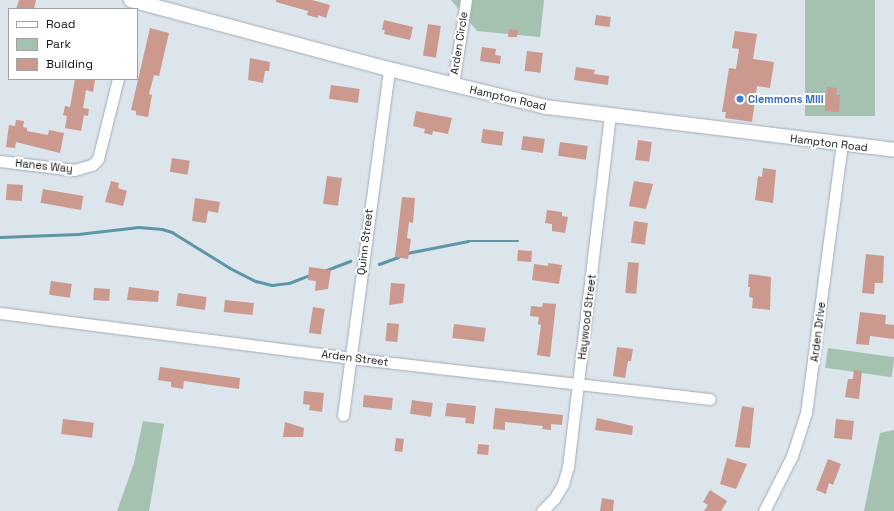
<!DOCTYPE html>
<html>
<head>
<meta charset="utf-8">
<style>
	body { margin:0 }
	#map { position:relative; width:894px; height:511px; overflow:hidden; background:#dce4ec; font-family:"Space Grotesk",sans-serif }
	div>[style] { position:absolute }
	[style*='--x'] { left:calc(var(--x)*1px); top:calc(var(--y)*1px); width:calc(var(--w)*1px); rotate:calc(var(--a)*1deg) }
	.green>* { inset:0; background:#a5c2b0; transform-origin:0 0 }
	.stream>* { height:2.5px; margin:-1.25px; padding:0 1.25px; transform-origin:1.25px; border-radius:1.25px; background:#5d96a4 }
	.building>* { inset:0; background:#cb998e; transform-origin:0 0 }
	.roads { filter:drop-shadow(0 0 1px #a3abb3) drop-shadow(0 0 1px #a3abb3) }
	.minor>* { height:11px; margin:-5.5px; padding:0 5.5px; transform-origin:5.5px; border-radius:5.5px; background:#fff }
	.major>* { height:14px; margin:-7px; padding:0 7px; transform-origin:7px; border-radius:7px; background:#fff }
	.dots>* { width:11px; height:11px; translate:-50% -50%; box-sizing:border-box; border:2px solid #fff; border-radius:50% }
	span { translate:-50% -50%; white-space:nowrap; text-align:center; line-height:1.15; -webkit-text-stroke:4px #fff; paint-order:stroke }
	.street-label { font-size:11px; color:#121518 }
	.shop-label { font-size:11px; color:#366cbe; font-weight:700 }
	.left { translate:0 -50%; text-align:left }
	.legend { position:absolute; left:8px; top:8px; width:130px; height:72px; box-sizing:border-box; background:#fff; border:1px solid #a0a1a3; margin:0; padding:5px 7px; list-style:none; font-size:12px; color:#121518 }
	.legend li { display:flex; align-items:center; gap:8px; height:20px }
	.legend b { width:20px; border:1px solid #a0a1a3 }
</style>
</head>
<body>
<div id="map">
	<div class="green">
		<i style="clip-path:polygon(451px 0,544px 0,540px 37px,477px 31px)"></i>
		<i style="left:805px;top:0;width:70px;height:116px"></i>
		<i style="left:828px;top:348px;width:67px;height:20px;rotate:8deg"></i>
		<i style="clip-path:polygon(143px 421px,164px 424px,149px 511px,117px 511px,134px 463px)"></i>
		<i style="clip-path:polygon(894px 430px,894px 511px,864px 511px,880px 433px)"></i>
	</div>
	<div class="stream">
		<i style="--x:0;--y:237;--w:78;--a:-2.2"></i>
		<i style="--x:78;--y:234;--w:61;--a:-6.5"></i>
		<i style="--x:139;--y:227;--w:23;--a:5"></i>
		<i style="--x:162;--y:229;--w:10;--a:17"></i>
		<i style="--x:172;--y:232;--w:68;--a:31.8"></i>
		<i style="--x:230;--y:268;--w:29;--a:27"></i>
		<i style="--x:256;--y:281;--w:16;--a:14"></i>
		<i style="--x:272;--y:285;--w:17;--a:-7"></i>
		<i style="--x:289;--y:283;--w:22;--a:-21"></i>
		<i style="--x:407;--y:253;--w:62;--a:-11.1"></i>
		<i style="--x:468;--y:241;--w:50;--a:0"></i>
		<i style="--x:379;--y:264;--w:20;--a:-20"></i>
		<i style="--x:324;--y:271;--w:28;--a:-21"></i>
	</div>
	<div class="building">
		<i style="clip-path:polygon(19px 0,36px 0,34px 9px,16px 9px)"></i>
		<i style="clip-path:polygon(276px 0,312px 0,330px 5px,326px 18px,318px 15px,318px 18px,307px 15px,308px 11px,276px 2px)"></i>
		<i style="left:596px;top:15px;width:15px;height:10px;rotate:8deg"></i>
		<i style="clip-path:polygon(384px 20px,413px 27px,410px 40px,384px 34px,385px 30px,382px 30px)"></i>
		<i style="left:428px;top:24px;width:13px;height:32px;rotate:9deg"></i>
		<i style="clip-path:polygon(150px 28px,169px 33px,159px 76px,154px 75px,149px 94px,152px 95px,148px 117px,136px 115px,136px 111px,131px 110px)"></i>
		<i style="clip-path:polygon(509px 29px,518px 30px,517px 37px,508px 37px)"></i>
		<i style="clip-path:polygon(735px 31px,757px 34px,753px 59px,774px 62px,770px 88px,757px 86px,752px 122px,725px 118px,726px 112px,722px 112px,729px 68px,736px 69px,739px 49px,732px 48px)"></i>
		<i style="clip-path:polygon(482px 47px,496px 49px,495px 55px,501px 56px,500px 64px,480px 61px)"></i>
		<i style="left:527px;top:51px;width:16px;height:20px;rotate:7deg"></i>
		<i style="clip-path:polygon(250px 58px,270px 62px,269px 71px,265px 71px,263px 83px,248px 80px)"></i>
		<i style="clip-path:polygon(576px 67px,595px 70px,594px 74px,609px 76px,608px 85px,574px 80px)"></i>
		<i style="clip-path:polygon(75px 79px,95px 80px,93px 92px,86px 90px,83px 108px,89px 109px,88px 116px,84px 115px,81px 131px,65px 128px,67px 116px,63px 115px,65px 106px,70px 107px)"></i>
		<i style="left:331px;top:85px;width:29px;height:14px;rotate:8deg"></i>
		<i style="clip-path:polygon(827px 87px,837px 88px,836px 95px,840px 95px,839px 112px,825px 111px)"></i>
		<i style="clip-path:polygon(416px 111px,452px 118px,448px 134px,433px 131px,432px 135px,424px 133px,425px 129px,413px 126px)"></i>
		<i style="clip-path:polygon(16px 120px,24px 121px,23px 127px,27px 128px,27px 131px,48px 135px,49px 130px,64px 133px,60px 153px,16px 142px,15px 148px,6px 147px,9px 125px,15px 126px)"></i>
		<i style="left:483px;top:129px;width:21px;height:14px;rotate:8deg"></i>
		<i style="left:523px;top:136px;width:22px;height:14px;rotate:8deg"></i>
		<i style="left:638px;top:140px;width:14px;height:20px;rotate:8deg"></i>
		<i style="left:560px;top:142px;width:28px;height:14px;rotate:8deg"></i>
		<i style="left:172px;top:158px;width:18px;height:14px;rotate:9deg"></i>
		<i style="clip-path:polygon(763px 168px,776px 170px,773px 203px,755px 200px,758px 176px,762px 177px)"></i>
		<i style="left:327px;top:176px;width:15px;height:28px;rotate:8deg"></i>
		<i style="clip-path:polygon(111px 181px,119px 183px,118px 188px,127px 191px,123px 206px,105px 202px)"></i>
		<i style="clip-path:polygon(634px 181px,653px 184px,646px 209px,629px 206px)"></i>
		<i style="left:7px;top:184px;width:16px;height:16px;rotate:4deg"></i>
		<i style="left:43px;top:189px;width:41px;height:14px;rotate:10deg"></i>
		<i style="clip-path:polygon(402px 197px,415px 198px,413px 223px,409px 222px,407px 238px,411px 239px,408px 259px,395px 257px)"></i>
		<i style="clip-path:polygon(195px 198px,220px 202px,218px 213px,208px 211px,206px 223px,192px 221px)"></i>
		<i style="clip-path:polygon(547px 210px,562px 212px,562px 216px,568px 217px,565px 233px,552px 231px,552px 224px,545px 223px)"></i>
		<i style="left:634px;top:221px;width:14px;height:22px;rotate:8deg"></i>
		<i style="left:518px;top:250px;width:14px;height:11px;rotate:4deg"></i>
		<i style="clip-path:polygon(866px 254px,884px 256px,883px 283px,875px 283px,874px 294px,862px 293px)"></i>
		<i style="left:628px;top:262px;width:11px;height:31px;rotate:5deg"></i>
		<i style="clip-path:polygon(548px 263px,562px 265px,559px 284px,532px 280px,534px 264px,548px 266px)"></i>
		<i style="clip-path:polygon(309px 267px,331px 270px,328px 289px,315px 291px,316px 281px,308px 280px)"></i>
		<i style="clip-path:polygon(749px 274px,771px 277px,770px 310px,752px 308px,753px 298px,749px 297px,750px 287px,748px 287px)"></i>
		<i style="left:51px;top:281px;width:21px;height:14px;rotate:8deg"></i>
		<i style="clip-path:polygon(391px 283px,405px 284px,403px 303px,389px 305px)"></i>
		<i style="clip-path:polygon(129px 287px,159px 291px,158px 302px,127px 300px)"></i>
		<i style="left:94px;top:288px;width:16px;height:12px;rotate:4deg"></i>
		<i style="left:178px;top:293px;width:29px;height:13px;rotate:8deg"></i>
		<i style="left:225px;top:300px;width:29px;height:12px;rotate:6deg"></i>
		<i style="clip-path:polygon(543px 303px,556px 304px,550px 357px,537px 355px,541px 325px,538px 324px,539px 317px,530px 316px,531px 306px,542px 307px)"></i>
		<i style="left:313px;top:307px;width:12px;height:26px;rotate:9deg"></i>
		<i style="clip-path:polygon(860px 312px,886px 315px,885px 324px,894px 325px,894px 339px,870px 336px,869px 345px,856px 344px)"></i>
		<i style="left:387px;top:323px;width:12px;height:18px;rotate:5deg"></i>
		<i style="left:454px;top:324px;width:32px;height:14px;rotate:7deg"></i>
		<i style="clip-path:polygon(617px 347px,633px 349px,631px 361px,628px 361px,625px 378px,613px 376px)"></i>
		<i style="clip-path:polygon(160px 367px,240px 378px,239px 389px,184px 381px,183px 389px,171px 387px,171px 382px,158px 380px)"></i>
		<i style="clip-path:polygon(854px 370px,862px 371px,859px 399px,845px 397px,848px 379px,853px 379px)"></i>
		<i style="clip-path:polygon(304px 391px,324px 393px,322px 412px,309px 410px,310px 405px,303px 404px)"></i>
		<i style="left:364px;top:395px;width:29px;height:12px;rotate:6deg"></i>
		<i style="left:412px;top:400px;width:21px;height:14px;rotate:8deg"></i>
		<i style="clip-path:polygon(447px 403px,476px 406px,474px 424px,465px 423px,466px 418px,445px 416px)"></i>
		<i style="clip-path:polygon(742px 406px,754px 408px,750px 448px,735px 447px)"></i>
		<i style="clip-path:polygon(495px 408px,563px 415px,562px 425px,551px 424px,551px 430px,542px 429px,543px 426px,505px 422px,505px 430px,493px 429px)"></i>
		<i style="clip-path:polygon(597px 418px,633px 426px,632px 435px,595px 430px)"></i>
		<i style="left:63px;top:419px;width:31px;height:15px;rotate:7deg"></i>
		<i style="left:836px;top:419px;width:18px;height:19px;rotate:6deg"></i>
		<i style="clip-path:polygon(285px 422px,304px 428px,303px 437px,283px 437px)"></i>
		<i style="left:396px;top:438px;width:8px;height:13px;rotate:7deg"></i>
		<i style="left:478px;top:444px;width:11px;height:10px;rotate:5deg"></i>
		<i style="clip-path:polygon(727px 458px,747px 464px,736px 489px,720px 484px)"></i>
		<i style="clip-path:polygon(828px 459px,841px 464px,833px 485px,829px 483px,826px 494px,816px 490px)"></i>
		<i style="clip-path:polygon(710px 490px,727px 501px,721px 511px,704px 511px,708px 505px,703px 502px)"></i>
		<i style="clip-path:polygon(602px 498px,614px 500px,613px 511px,600px 511px)"></i>
	</div>
	<div class="roads">
		<div class="minor">
			<i style="--x:453;--y:85;--w:86;--a:-81.3"></i>
			<i style="--x:0;--y:161;--w:75;--a:6.9"></i>
			<i style="--x:74;--y:170;--w:19;--a:-16"></i>
			<i style="--x:92;--y:165;--w:8;--a:-45"></i>
			<i style="--x:98;--y:159;--w:82;--a:-76"></i>
			<i style="--x:0;--y:313;--w:353;--a:7.3"></i>
			<i style="--x:350;--y:358;--w:362;--a:6.5"></i>
			<i style="--x:343;--y:415;--w:349;--a:-82.4"></i>
			<i style="--x:542;--y:511;--w:17;--a:-45"></i>
			<i style="--x:554;--y:499;--w:17;--a:-59"></i>
			<i style="--x:563;--y:484;--w:18;--a:-74"></i>
			<i style="--x:568;--y:467;--w:354;--a:-83.2"></i>
			<i style="--x:764;--y:511;--w:62;--a:-63"></i>
			<i style="--x:792;--y:456;--w:45;--a:-72"></i>
			<i style="--x:806;--y:413;--w:271;--a:-82.4"></i>
		</div>
		<div class="major">
			<i style="--x:131;--y:0;--w:267;--a:15"></i>
			<i style="--x:389;--y:69;--w:162;--a:13.6"></i>
			<i style="--x:546;--y:107;--w:351;--a:7"></i>
		</div>
	</div>
	<div class="dots">
		<i style="left:740px;top:99px;background:#3f7fe0"></i>
	</div>
	<div class="street-label">
		<span style="left:459px;top:43px;rotate:-81deg">Arden Circle</span>
		<span style="left:508px;top:98px;rotate:13deg">Hampton Road</span>
		<span style="left:829px;top:143px;rotate:7deg">Hampton Road</span>
		<span style="left:44px;top:166px;rotate:6deg">Hanes Way</span>
		<span style="left:365px;top:242px;rotate:-83deg">Quinn Street</span>
		<span style="left:587px;top:317px;rotate:-83deg">Haywood Street</span>
		<span style="left:818px;top:332px;rotate:-83deg">Arden Drive</span>
		<span style="left:355px;top:358px;rotate:7deg">Arden Street</span>
	</div>
	<div class="shop-label">
		<span class="left" style="left:748px;top:99px">Clemmons Mill</span>
	</div>
	<ul class="legend">
	<li><b style="height:5px;background:#fff"></b>Road</li>
	<li><b style="height:11px;background:#a5c2b0"></b>Park</li>
	<li><b style="height:11px;background:#cb998e"></b>Building</li>
	</ul>
</div>
</body>
</html>
